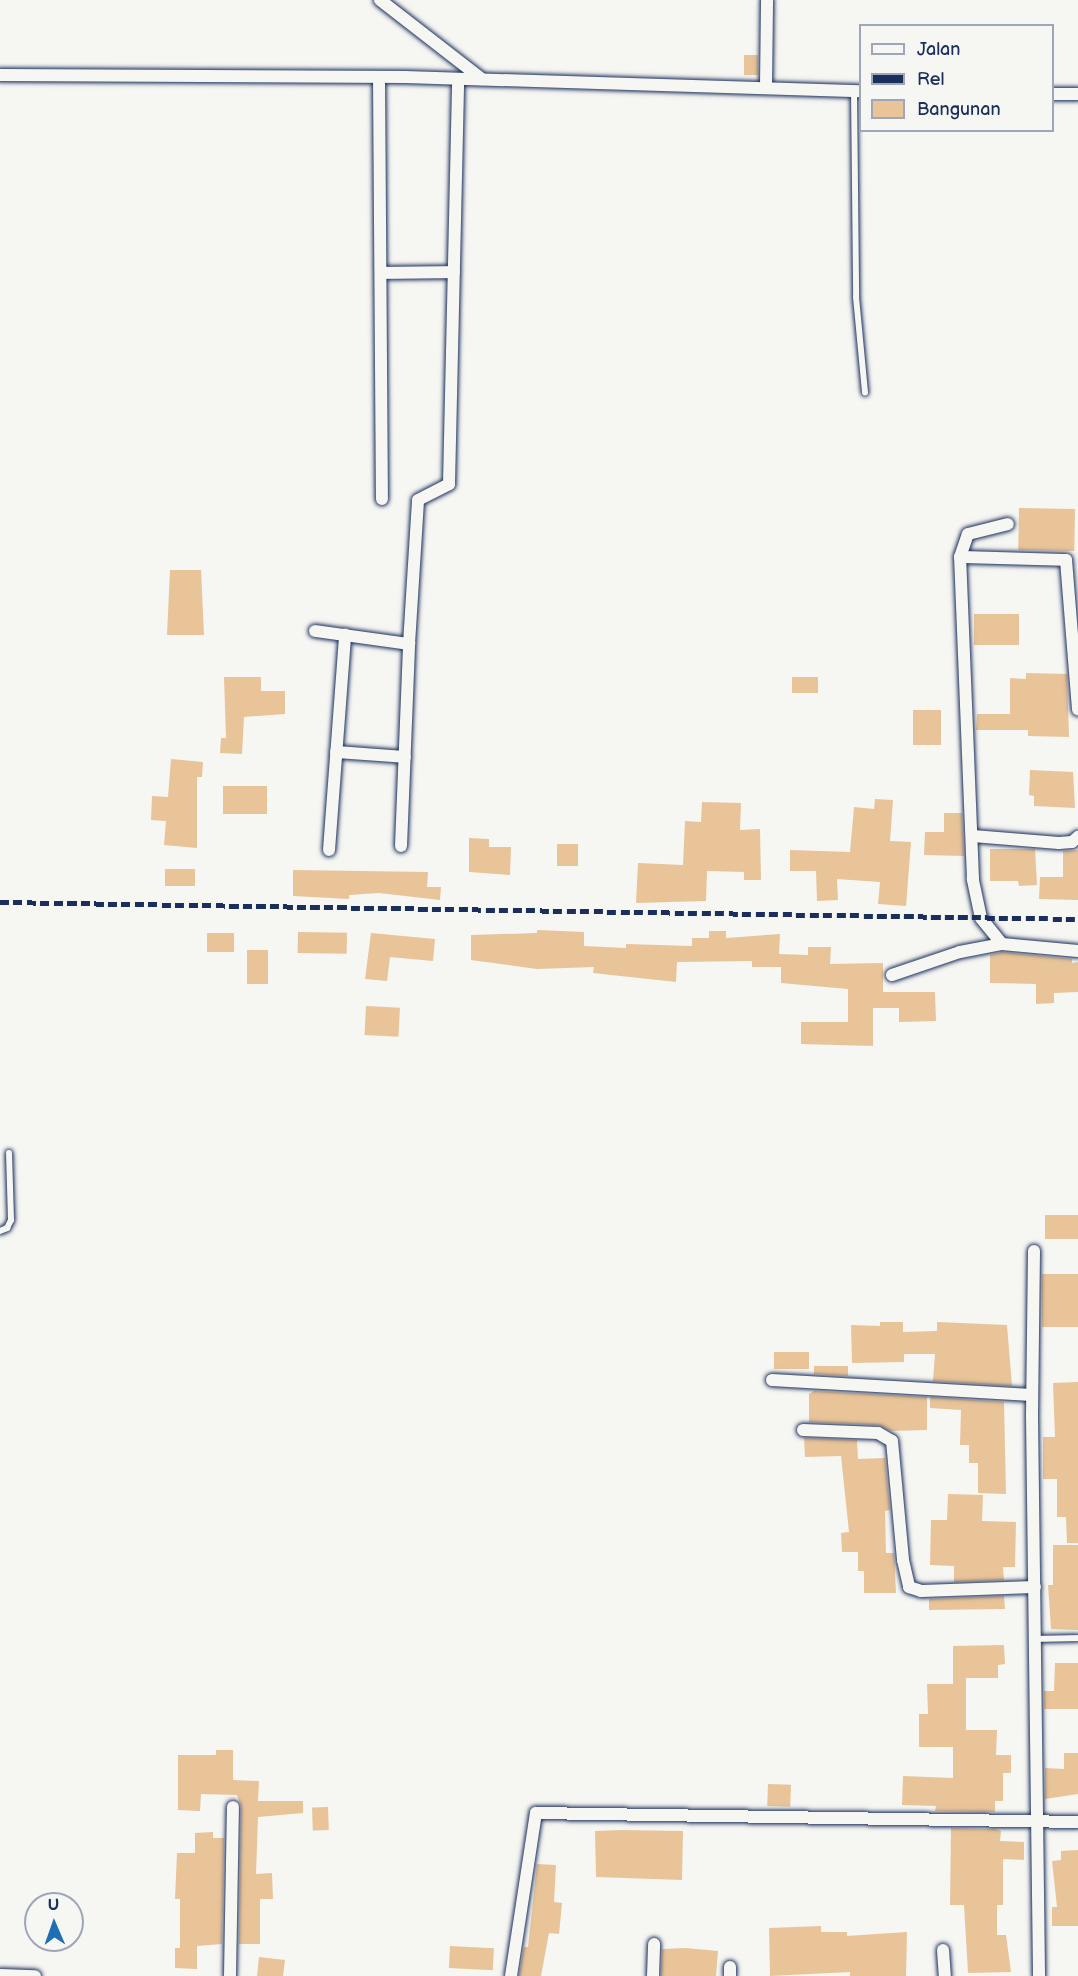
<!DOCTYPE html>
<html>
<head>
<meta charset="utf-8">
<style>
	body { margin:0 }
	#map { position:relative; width:1078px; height:1976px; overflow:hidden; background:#f6f6f2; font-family:"Balsamiq Sans",sans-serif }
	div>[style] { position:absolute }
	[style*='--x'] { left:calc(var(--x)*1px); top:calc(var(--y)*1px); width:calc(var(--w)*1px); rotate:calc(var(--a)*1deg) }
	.building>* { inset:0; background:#e9c499; transform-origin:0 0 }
	.roads { filter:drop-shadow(0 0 2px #1b2f5e) drop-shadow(0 0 2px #1b2f5e) }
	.lane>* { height:6px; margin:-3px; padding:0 3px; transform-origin:3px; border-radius:3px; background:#f6f6f2 }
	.street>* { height:12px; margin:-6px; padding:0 6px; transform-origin:6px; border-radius:6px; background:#f6f6f2 }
	.rail>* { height:4.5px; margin-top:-2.25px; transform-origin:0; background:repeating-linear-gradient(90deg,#1b2f5e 0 9px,transparent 0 13.5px) }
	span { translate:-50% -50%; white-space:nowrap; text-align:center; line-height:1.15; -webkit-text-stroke:6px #f6f6f2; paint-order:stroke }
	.legend { position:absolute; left:859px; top:24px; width:195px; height:108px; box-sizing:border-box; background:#f6f6f2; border:2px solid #9ea6b7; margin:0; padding:8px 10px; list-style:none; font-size:18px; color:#1b2f5e }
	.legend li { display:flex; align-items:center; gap:12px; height:30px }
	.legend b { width:30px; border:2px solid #9ea6b7 }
	.north { position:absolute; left:24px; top:1892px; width:60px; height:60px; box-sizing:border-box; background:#f6f6f2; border:2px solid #9ea6b7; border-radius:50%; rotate:358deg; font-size:16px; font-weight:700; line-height:24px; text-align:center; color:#1b2f5e }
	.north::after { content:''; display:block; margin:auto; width:21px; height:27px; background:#1f6fb2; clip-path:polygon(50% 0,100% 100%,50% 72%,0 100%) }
</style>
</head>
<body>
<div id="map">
	<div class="building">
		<i style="left:758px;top:55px;width:20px;height:14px;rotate:90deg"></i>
		<i style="left:1019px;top:508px;width:56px;height:42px;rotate:1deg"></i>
		<i style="clip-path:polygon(170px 570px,201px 570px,204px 635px,167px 635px)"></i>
		<i style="left:974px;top:614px;width:45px;height:31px"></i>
		<i style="clip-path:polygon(1026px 673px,1067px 674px,1069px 737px,1028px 736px,1028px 730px,976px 730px,977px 714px,1010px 714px,1010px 678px,1026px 679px)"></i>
		<i style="clip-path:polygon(224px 677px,261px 677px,261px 691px,285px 691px,285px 714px,244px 717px,242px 754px,220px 753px,221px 738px,226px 738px)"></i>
		<i style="left:792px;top:677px;width:26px;height:16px"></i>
		<i style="left:913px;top:710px;width:28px;height:35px"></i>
		<i style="clip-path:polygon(171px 759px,203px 762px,202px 777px,197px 777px,197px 848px,164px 845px,166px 821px,151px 820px,152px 796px,168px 797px)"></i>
		<i style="clip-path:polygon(1030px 770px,1073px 772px,1075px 808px,1034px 806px,1034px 796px,1029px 795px)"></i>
		<i style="left:223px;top:786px;width:44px;height:28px"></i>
		<i style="clip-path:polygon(875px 799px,893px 800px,890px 841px,911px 842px,906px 906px,878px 904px,880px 882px,837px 879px,838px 900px,817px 901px,816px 871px,790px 871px,790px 850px,850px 852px,854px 807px,874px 809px)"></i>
		<i style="clip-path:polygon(702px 802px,741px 803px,740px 830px,760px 829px,761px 880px,744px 880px,744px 872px,707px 871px,706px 901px,636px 903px,638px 863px,683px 865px,685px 821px,701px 822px)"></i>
		<i style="clip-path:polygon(944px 813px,962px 813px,964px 856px,924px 855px,925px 832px,944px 832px)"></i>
		<i style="clip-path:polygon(469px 838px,489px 839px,489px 847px,511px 847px,510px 875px,469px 872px)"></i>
		<i style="left:557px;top:844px;width:21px;height:22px"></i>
		<i style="clip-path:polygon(990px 849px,1035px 849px,1037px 885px,1019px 886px,1018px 881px,990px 881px)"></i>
		<i style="clip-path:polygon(1078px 850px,1078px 900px,1039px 899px,1040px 877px,1063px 877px,1063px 851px)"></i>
		<i style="left:195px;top:869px;width:17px;height:30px;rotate:90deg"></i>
		<i style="clip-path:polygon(293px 870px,428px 872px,427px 887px,441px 887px,440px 900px,379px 893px,349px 895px,349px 899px,293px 896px)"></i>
		<i style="clip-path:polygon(537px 930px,584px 932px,584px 946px,626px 948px,626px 944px,692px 946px,692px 938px,709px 938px,709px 931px,726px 931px,726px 938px,780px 934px,779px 954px,808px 955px,808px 947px,831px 947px,830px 964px,883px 963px,883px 992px,935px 992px,936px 1021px,899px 1022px,899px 1008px,873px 1008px,873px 1046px,801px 1044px,801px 1022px,848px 1022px,848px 989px,781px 983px,781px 967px,752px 967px,752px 961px,677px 962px,676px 982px,593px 973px,594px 967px,537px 969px,471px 960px,471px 935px,537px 933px)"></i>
		<i style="left:298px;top:932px;width:49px;height:21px;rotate:1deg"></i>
		<i style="left:234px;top:933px;width:19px;height:27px;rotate:90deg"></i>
		<i style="clip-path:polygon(371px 933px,435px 939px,433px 961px,390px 957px,387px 981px,365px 979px)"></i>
		<i style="left:247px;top:950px;width:21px;height:34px"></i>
		<i style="clip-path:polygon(1002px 952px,1072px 959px,1072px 963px,1078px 962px,1078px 992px,1054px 993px,1054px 1003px,1036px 1004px,1036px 984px,990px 983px,990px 955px)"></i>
		<i style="left:366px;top:1006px;width:34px;height:29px;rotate:3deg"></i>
		<i style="left:1045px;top:1215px;width:33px;height:24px"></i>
		<i style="left:1042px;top:1274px;width:36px;height:53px"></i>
		<i style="clip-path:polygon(880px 1322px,903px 1322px,903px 1332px,937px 1331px,937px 1322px,1007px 1325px,1012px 1386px,933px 1381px,935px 1354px,904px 1354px,904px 1362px,852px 1363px,851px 1325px,880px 1326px)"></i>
		<i style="left:774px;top:1352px;width:35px;height:17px"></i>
		<i style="clip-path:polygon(814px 1366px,848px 1366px,848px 1376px,814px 1374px)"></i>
		<i style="clip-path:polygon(1078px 1382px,1078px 1543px,1067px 1543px,1066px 1517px,1057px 1517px,1057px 1479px,1043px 1479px,1043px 1437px,1055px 1437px,1053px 1383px)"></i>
		<i style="clip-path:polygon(814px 1391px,927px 1397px,927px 1430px,891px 1431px,878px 1425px,809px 1422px,809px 1394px)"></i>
		<i style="clip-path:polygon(930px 1397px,1004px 1402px,1006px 1494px,978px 1493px,978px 1463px,969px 1463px,969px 1445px,960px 1445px,961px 1410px,930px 1408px)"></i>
		<i style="clip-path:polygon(804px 1438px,857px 1440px,858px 1459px,885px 1458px,890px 1510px,885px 1511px,886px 1553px,894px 1553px,896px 1593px,864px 1593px,864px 1571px,858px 1571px,858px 1552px,842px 1552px,841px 1533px,849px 1532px,841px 1456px,805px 1457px)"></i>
		<i style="clip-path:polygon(948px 1494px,983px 1495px,982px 1521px,1016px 1522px,1015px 1567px,1003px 1567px,1004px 1580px,954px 1582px,954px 1566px,930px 1565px,931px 1520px,947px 1520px)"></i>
		<i style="clip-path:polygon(1053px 1545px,1078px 1545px,1078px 1630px,1051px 1629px,1048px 1585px,1053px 1585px)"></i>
		<i style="clip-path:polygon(1004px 1596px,1005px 1609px,929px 1610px,929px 1599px)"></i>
		<i style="clip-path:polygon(1004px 1645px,1005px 1664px,998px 1665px,998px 1678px,966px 1678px,966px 1730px,997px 1730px,996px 1755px,1011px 1755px,1011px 1773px,1003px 1773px,1003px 1801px,995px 1801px,995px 1812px,935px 1811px,936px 1806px,902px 1805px,903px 1776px,953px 1778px,953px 1747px,919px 1747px,919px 1714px,928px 1714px,927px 1684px,953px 1684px,953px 1646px)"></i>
		<i style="clip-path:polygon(1055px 1663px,1078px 1663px,1078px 1709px,1044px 1709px,1044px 1691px,1054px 1691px)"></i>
		<i style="clip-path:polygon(216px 1750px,233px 1750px,233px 1780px,259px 1781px,258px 1801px,303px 1801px,303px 1813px,258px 1817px,256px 1874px,272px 1873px,273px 1899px,260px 1899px,260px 1944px,239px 1944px,241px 1807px,237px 1795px,201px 1794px,200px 1811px,178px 1810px,178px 1755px,216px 1755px)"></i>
		<i style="clip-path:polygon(1064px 1753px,1078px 1753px,1078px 1794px,1045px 1799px,1045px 1768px,1064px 1769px)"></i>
		<i style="left:768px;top:1784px;width:23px;height:22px;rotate:2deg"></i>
		<i style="left:328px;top:1807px;width:23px;height:16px;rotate:88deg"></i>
		<i style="clip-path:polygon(951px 1828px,995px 1829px,1001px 1831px,1000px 1841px,1024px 1842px,1024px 1860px,1003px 1859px,1003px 1905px,997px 1905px,997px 1935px,1006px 1935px,1011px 1972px,968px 1973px,964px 1905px,950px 1905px)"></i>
		<i style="clip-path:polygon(621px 1830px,683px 1831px,682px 1880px,596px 1877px,595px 1831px)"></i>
		<i style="clip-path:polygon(213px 1832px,213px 1838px,224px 1838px,222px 1944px,197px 1946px,197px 1969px,175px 1968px,175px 1948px,180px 1948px,180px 1899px,175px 1899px,177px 1853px,195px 1853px,195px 1833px)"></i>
		<i style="clip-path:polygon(1078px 1850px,1078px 1926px,1052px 1926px,1052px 1907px,1057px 1907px,1052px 1861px,1061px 1860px,1061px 1851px)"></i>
		<i style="clip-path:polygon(537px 1864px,556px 1865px,554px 1902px,562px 1903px,559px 1934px,549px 1933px,541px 1976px,519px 1976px,524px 1947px,528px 1947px)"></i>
		<i style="clip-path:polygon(821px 1926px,821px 1932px,847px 1932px,847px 1936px,907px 1932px,906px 1976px,850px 1976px,850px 1972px,770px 1976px,769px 1928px)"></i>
		<i style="left:450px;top:1946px;width:44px;height:22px;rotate:3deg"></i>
		<i style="clip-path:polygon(686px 1948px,718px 1951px,716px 1976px,661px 1976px,662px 1949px)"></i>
		<i style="clip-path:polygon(259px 1957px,285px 1960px,283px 1976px,257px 1976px)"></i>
	</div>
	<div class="roads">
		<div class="lane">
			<i style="--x:854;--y:91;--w:206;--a:89.4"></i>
			<i style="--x:856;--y:297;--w:96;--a:84.6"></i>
			<i style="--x:0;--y:1231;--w:8;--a:-23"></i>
			<i style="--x:7;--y:1228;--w:9;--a:-63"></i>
			<i style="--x:11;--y:1220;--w:67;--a:-91.7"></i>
			<i style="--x:1035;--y:1639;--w:43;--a:-1.3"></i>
		</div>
		<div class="street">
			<i style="--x:380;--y:0;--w:129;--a:37.8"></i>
			<i style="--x:0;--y:75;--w:405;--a:0.3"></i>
			<i style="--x:405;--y:77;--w:455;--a:1.8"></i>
			<i style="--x:379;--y:77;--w:422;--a:89.6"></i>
			<i style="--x:766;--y:86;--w:86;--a:-89.3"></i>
			<i style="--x:1052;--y:94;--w:26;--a:0"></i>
			<i style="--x:383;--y:273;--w:71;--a:-0.8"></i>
			<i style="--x:960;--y:557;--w:106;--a:1.6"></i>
			<i style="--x:1066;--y:560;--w:150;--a:85.4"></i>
			<i style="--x:315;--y:631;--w:95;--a:7.9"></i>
			<i style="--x:409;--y:644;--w:144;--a:-86.4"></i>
			<i style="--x:418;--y:500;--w:35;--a:-27"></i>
			<i style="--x:449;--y:484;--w:405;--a:-88.7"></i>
			<i style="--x:336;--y:752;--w:69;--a:4.1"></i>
			<i style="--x:973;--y:836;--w:86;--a:4.7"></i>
			<i style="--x:1059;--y:843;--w:13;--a:-4"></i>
			<i style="--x:1072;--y:842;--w:8;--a:-40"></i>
			<i style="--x:401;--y:846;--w:202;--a:-87.7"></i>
			<i style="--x:329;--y:850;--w:216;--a:-85.7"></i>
			<i style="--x:1002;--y:944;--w:33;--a:-129"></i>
			<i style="--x:981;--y:918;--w:40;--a:-102"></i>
			<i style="--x:973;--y:879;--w:322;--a:-92.3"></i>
			<i style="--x:960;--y:557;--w:24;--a:-71"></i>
			<i style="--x:968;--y:534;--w:41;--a:-14"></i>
			<i style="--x:892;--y:975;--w:72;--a:-18.7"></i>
			<i style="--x:960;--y:952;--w:43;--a:-10.8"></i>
			<i style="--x:1002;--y:944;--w:76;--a:5.3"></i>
			<i style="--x:1034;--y:1251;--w:165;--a:90.7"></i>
			<i style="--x:1032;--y:1416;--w:560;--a:89.28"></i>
			<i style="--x:772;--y:1380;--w:260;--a:3.3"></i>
			<i style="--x:803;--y:1430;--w:75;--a:2.3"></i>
			<i style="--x:878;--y:1433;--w:16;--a:30"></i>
			<i style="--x:892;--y:1441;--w:120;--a:84.7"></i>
			<i style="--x:903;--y:1560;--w:28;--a:77"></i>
			<i style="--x:909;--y:1587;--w:13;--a:18"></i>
			<i style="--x:921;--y:1591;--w:114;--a:-2"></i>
			<i style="--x:943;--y:1950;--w:26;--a:86"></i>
			<i style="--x:0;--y:1975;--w:35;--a:2"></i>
			<i style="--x:230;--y:1976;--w:169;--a:-89"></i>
			<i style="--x:511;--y:1976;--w:165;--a:-81.3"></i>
			<i style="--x:536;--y:1813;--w:542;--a:0.95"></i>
			<i style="--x:653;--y:1976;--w:32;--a:-88"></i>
			<i style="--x:730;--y:1976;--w:9;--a:-90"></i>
		</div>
	</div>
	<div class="rail">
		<i style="--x:0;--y:902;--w:1078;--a:0.9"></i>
	</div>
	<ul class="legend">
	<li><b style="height:8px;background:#f6f6f2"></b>Jalan</li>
	<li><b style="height:8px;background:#1b2f5e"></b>Rel</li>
	<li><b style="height:16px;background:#e9c499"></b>Bangunan</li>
	</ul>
	<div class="north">U</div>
</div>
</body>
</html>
